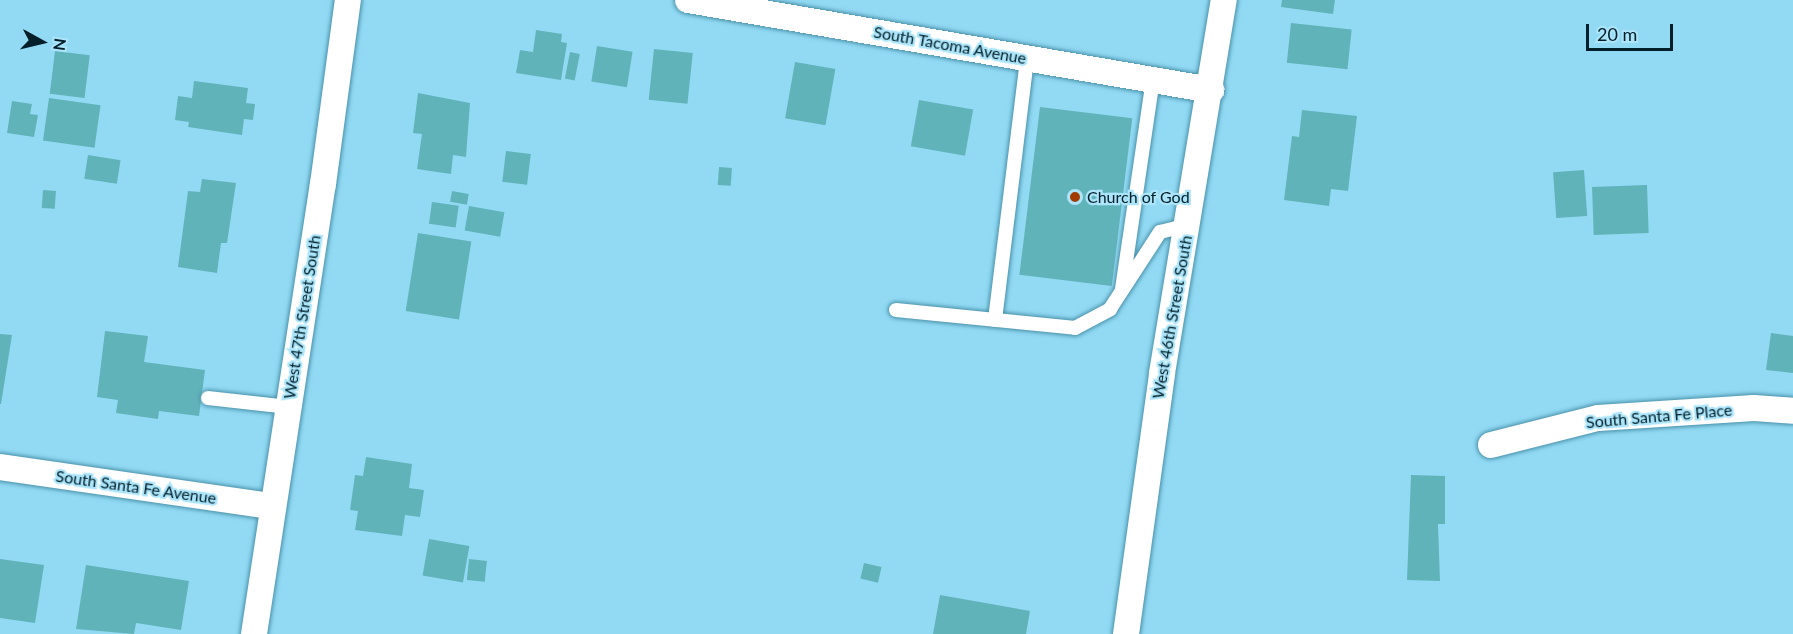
<!DOCTYPE html>
<html>
<head>
<meta charset="utf-8">
<style>
	body { margin:0 }
	#map { position:relative; width:1793px; height:634px; overflow:hidden; background:#92daf4; font-family:Lato,sans-serif }
	div>[style] { position:absolute }
	[style*='--x'] { left:calc(var(--x)*1px); top:calc(var(--y)*1px); width:calc(var(--w)*1px); rotate:calc(var(--a)*1deg) }
	.building>* { inset:0; background:#61b3ba; transform-origin:0 0 }
	.roads { filter:drop-shadow(0 0 2px #4a92aa) drop-shadow(0 0 2px #4a92aa) }
	.lane>* { height:14px; margin:-7px; padding:0 7px; transform-origin:7px; border-radius:7px; background:#fff }
	.street>* { height:26px; margin:-13px; padding:0 13px; transform-origin:13px; border-radius:13px; background:#fff }
	.dots>* { width:16px; height:16px; translate:-50% -50%; box-sizing:border-box; border:3px solid #ace5fa; border-radius:50% }
	span { translate:-50% -50%; white-space:nowrap; text-align:center; line-height:1.15; -webkit-text-stroke:4.5px #ace5fa; paint-order:stroke }
	.street-label { font-size:16px; color:#011f29 }
	.poi-label { font-size:16px; color:#011f29 }
	.left { translate:0 -50%; text-align:left }
	.north { position:absolute; left:12px; top:12px; width:60px; height:60px; -webkit-text-stroke:4px #ace5fa; paint-order:stroke; rotate:98deg; font-size:16px; font-weight:700; line-height:24px; text-align:center; color:#011f29 }
	.north::after { content:''; display:block; margin:auto; width:21px; height:27px; background:#011f29; clip-path:polygon(50% 0,100% 100%,50% 72%,0 100%) }
	.scale { position:absolute; left:1586px; top:24px; width:87px; height:27px; box-sizing:border-box; border:3px solid #011f29; border-top:0; padding-left:8px; font-size:18px; line-height:21px; white-space:nowrap; color:#011f29; -webkit-text-stroke:4px #ace5fa; paint-order:stroke }
</style>
</head>
<body>
<div id="map">
	<div class="building">
		<i style="clip-path:polygon(1282px 0,1335px 0,1333px 14px,1281px 7px)"></i>
		<i style="left:1291px;top:23px;width:61px;height:40px;rotate:6deg"></i>
		<i style="clip-path:polygon(536px 30px,562px 34px,561px 42px,567px 43px,561px 80px,516px 73px,520px 50px,533px 52px)"></i>
		<i style="left:597px;top:46px;width:36px;height:36px;rotate:9deg"></i>
		<i style="left:654px;top:49px;width:39px;height:51px;rotate:6deg"></i>
		<i style="left:55px;top:51px;width:35px;height:43px;rotate:7deg"></i>
		<i style="left:570px;top:52px;width:10px;height:27px;rotate:11deg"></i>
		<i style="left:795px;top:62px;width:41px;height:57px;rotate:10deg"></i>
		<i style="clip-path:polygon(194px 81px,248px 88px,246px 103px,255px 104px,253px 120px,244px 119px,242px 135px,188px 127px,189px 122px,175px 120px,178px 96px,192px 98px)"></i>
		<i style="clip-path:polygon(418px 93px,470px 103px,466px 157px,453px 155px,451px 174px,417px 169px,422px 134px,413px 133px)"></i>
		<i style="left:49px;top:98px;width:52px;height:43px;rotate:8deg"></i>
		<i style="left:919px;top:100px;width:55px;height:47px;rotate:10deg"></i>
		<i style="clip-path:polygon(12px 101px,32px 104px,30px 114px,38px 115px,34px 137px,7px 133px)"></i>
		<i style="left:1040px;top:107px;width:93px;height:169px;rotate:7deg"></i>
		<i style="clip-path:polygon(1302px 110px,1357px 116px,1348px 191px,1331px 189px,1329px 206px,1284px 200px,1292px 136px,1299px 137px)"></i>
		<i style="left:506px;top:151px;width:25px;height:31px;rotate:7deg"></i>
		<i style="left:88px;top:155px;width:33px;height:24px;rotate:9deg"></i>
		<i style="left:719px;top:167px;width:13px;height:18px;rotate:4deg"></i>
		<i style="left:1584px;top:170px;width:46px;height:31px;rotate:86deg"></i>
		<i style="clip-path:polygon(202px 179px,236px 183px,227px 243px,221px 243px,217px 273px,178px 267px,188px 191px,200px 192px)"></i>
		<i style="left:1647px;top:185px;width:48px;height:55px;rotate:88deg"></i>
		<i style="left:43px;top:190px;width:13px;height:18px;rotate:4deg"></i>
		<i style="left:452px;top:191px;width:17px;height:11px;rotate:10deg"></i>
		<i style="left:432px;top:202px;width:27px;height:22px;rotate:8deg"></i>
		<i style="left:469px;top:206px;width:36px;height:25px;rotate:10deg"></i>
		<i style="left:418px;top:233px;width:54px;height:79px;rotate:9deg"></i>
		<i style="clip-path:polygon(105px 331px,148px 336px,144px 362px,205px 370px,199px 416px,159px 411px,158px 419px,116px 413px,118px 400px,97px 397px)"></i>
		<i style="clip-path:polygon(1771px 333px,1793px 336px,1793px 373px,1766px 370px)"></i>
		<i style="clip-path:polygon(0 334px,12px 335px,1px 404px,0 404px)"></i>
		<i style="clip-path:polygon(366px 457px,412px 464px,409px 488px,424px 490px,420px 517px,405px 515px,402px 536px,355px 530px,358px 511px,350px 510px,355px 475px,363px 476px)"></i>
		<i style="clip-path:polygon(1411px 475px,1445px 476px,1445px 524px,1438px 524px,1440px 581px,1407px 580px)"></i>
		<i style="left:429px;top:539px;width:41px;height:37px;rotate:10deg"></i>
		<i style="clip-path:polygon(0 559px,44px 565px,35px 623px,0 618px)"></i>
		<i style="left:469px;top:559px;width:18px;height:21px;rotate:6deg"></i>
		<i style="left:864px;top:563px;width:18px;height:16px;rotate:13deg"></i>
		<i style="clip-path:polygon(86px 565px,189px 581px,181px 630px,136px 623px,134px 634px,76px 629px)"></i>
		<i style="clip-path:polygon(940px 595px,1030px 611px,1026px 634px,933px 634px)"></i>
	</div>
	<div class="roads">
		<div class="lane">
			<i style="--x:1122;--y:289;--w:211;--a:-81.6"></i>
			<i style="--x:896;--y:310;--w:180;--a:5.7"></i>
			<i style="--x:1075;--y:328;--w:40;--a:-28"></i>
			<i style="--x:1110;--y:309;--w:92;--a:-57"></i>
			<i style="--x:1160;--y:232;--w:29;--a:-14"></i>
			<i style="--x:995;--y:320;--w:263;--a:-83"></i>
			<i style="--x:208;--y:398;--w:81;--a:6.4"></i>
		</div>
		<div class="street">
			<i style="--x:688;--y:0;--w:531;--a:9.76"></i>
			<i style="--x:1491;--y:445;--w:110;--a:-14.2"></i>
			<i style="--x:1598;--y:418;--w:156;--a:-3.7"></i>
			<i style="--x:1754;--y:408;--w:39;--a:4"></i>
			<i style="--x:0;--y:467;--w:275;--a:8.2"></i>
			<i style="--x:254;--y:634;--w:455;--a:-81.3"></i>
			<i style="--x:323;--y:184;--w:186;--a:-82.3"></i>
			<i style="--x:1126;--y:634;--w:263;--a:-82.1"></i>
			<i style="--x:1162;--y:373;--w:378;--a:-80.6"></i>
		</div>
	</div>
	<div class="dots">
		<i style="left:1075px;top:197px;background:#a03c04"></i>
	</div>
	<div class="street-label">
		<span style="left:950px;top:45px;rotate:10deg">South Tacoma Avenue</span>
		<span style="left:302px;top:317px;rotate:-81deg">West 47th Street South</span>
		<span style="left:1172px;top:317px;rotate:-80deg">West 46th Street South</span>
		<span style="left:1659px;top:416px;rotate:-5deg">South Santa Fe Place</span>
		<span style="left:136px;top:487px;rotate:8deg">South Santa Fe Avenue</span>
	</div>
	<div class="poi-label">
		<span class="left" style="left:1087px;top:197px">Church of God</span>
	</div>
	<div class="north">N</div>
	<div class="scale">20 m</div>
</div>
</body>
</html>
